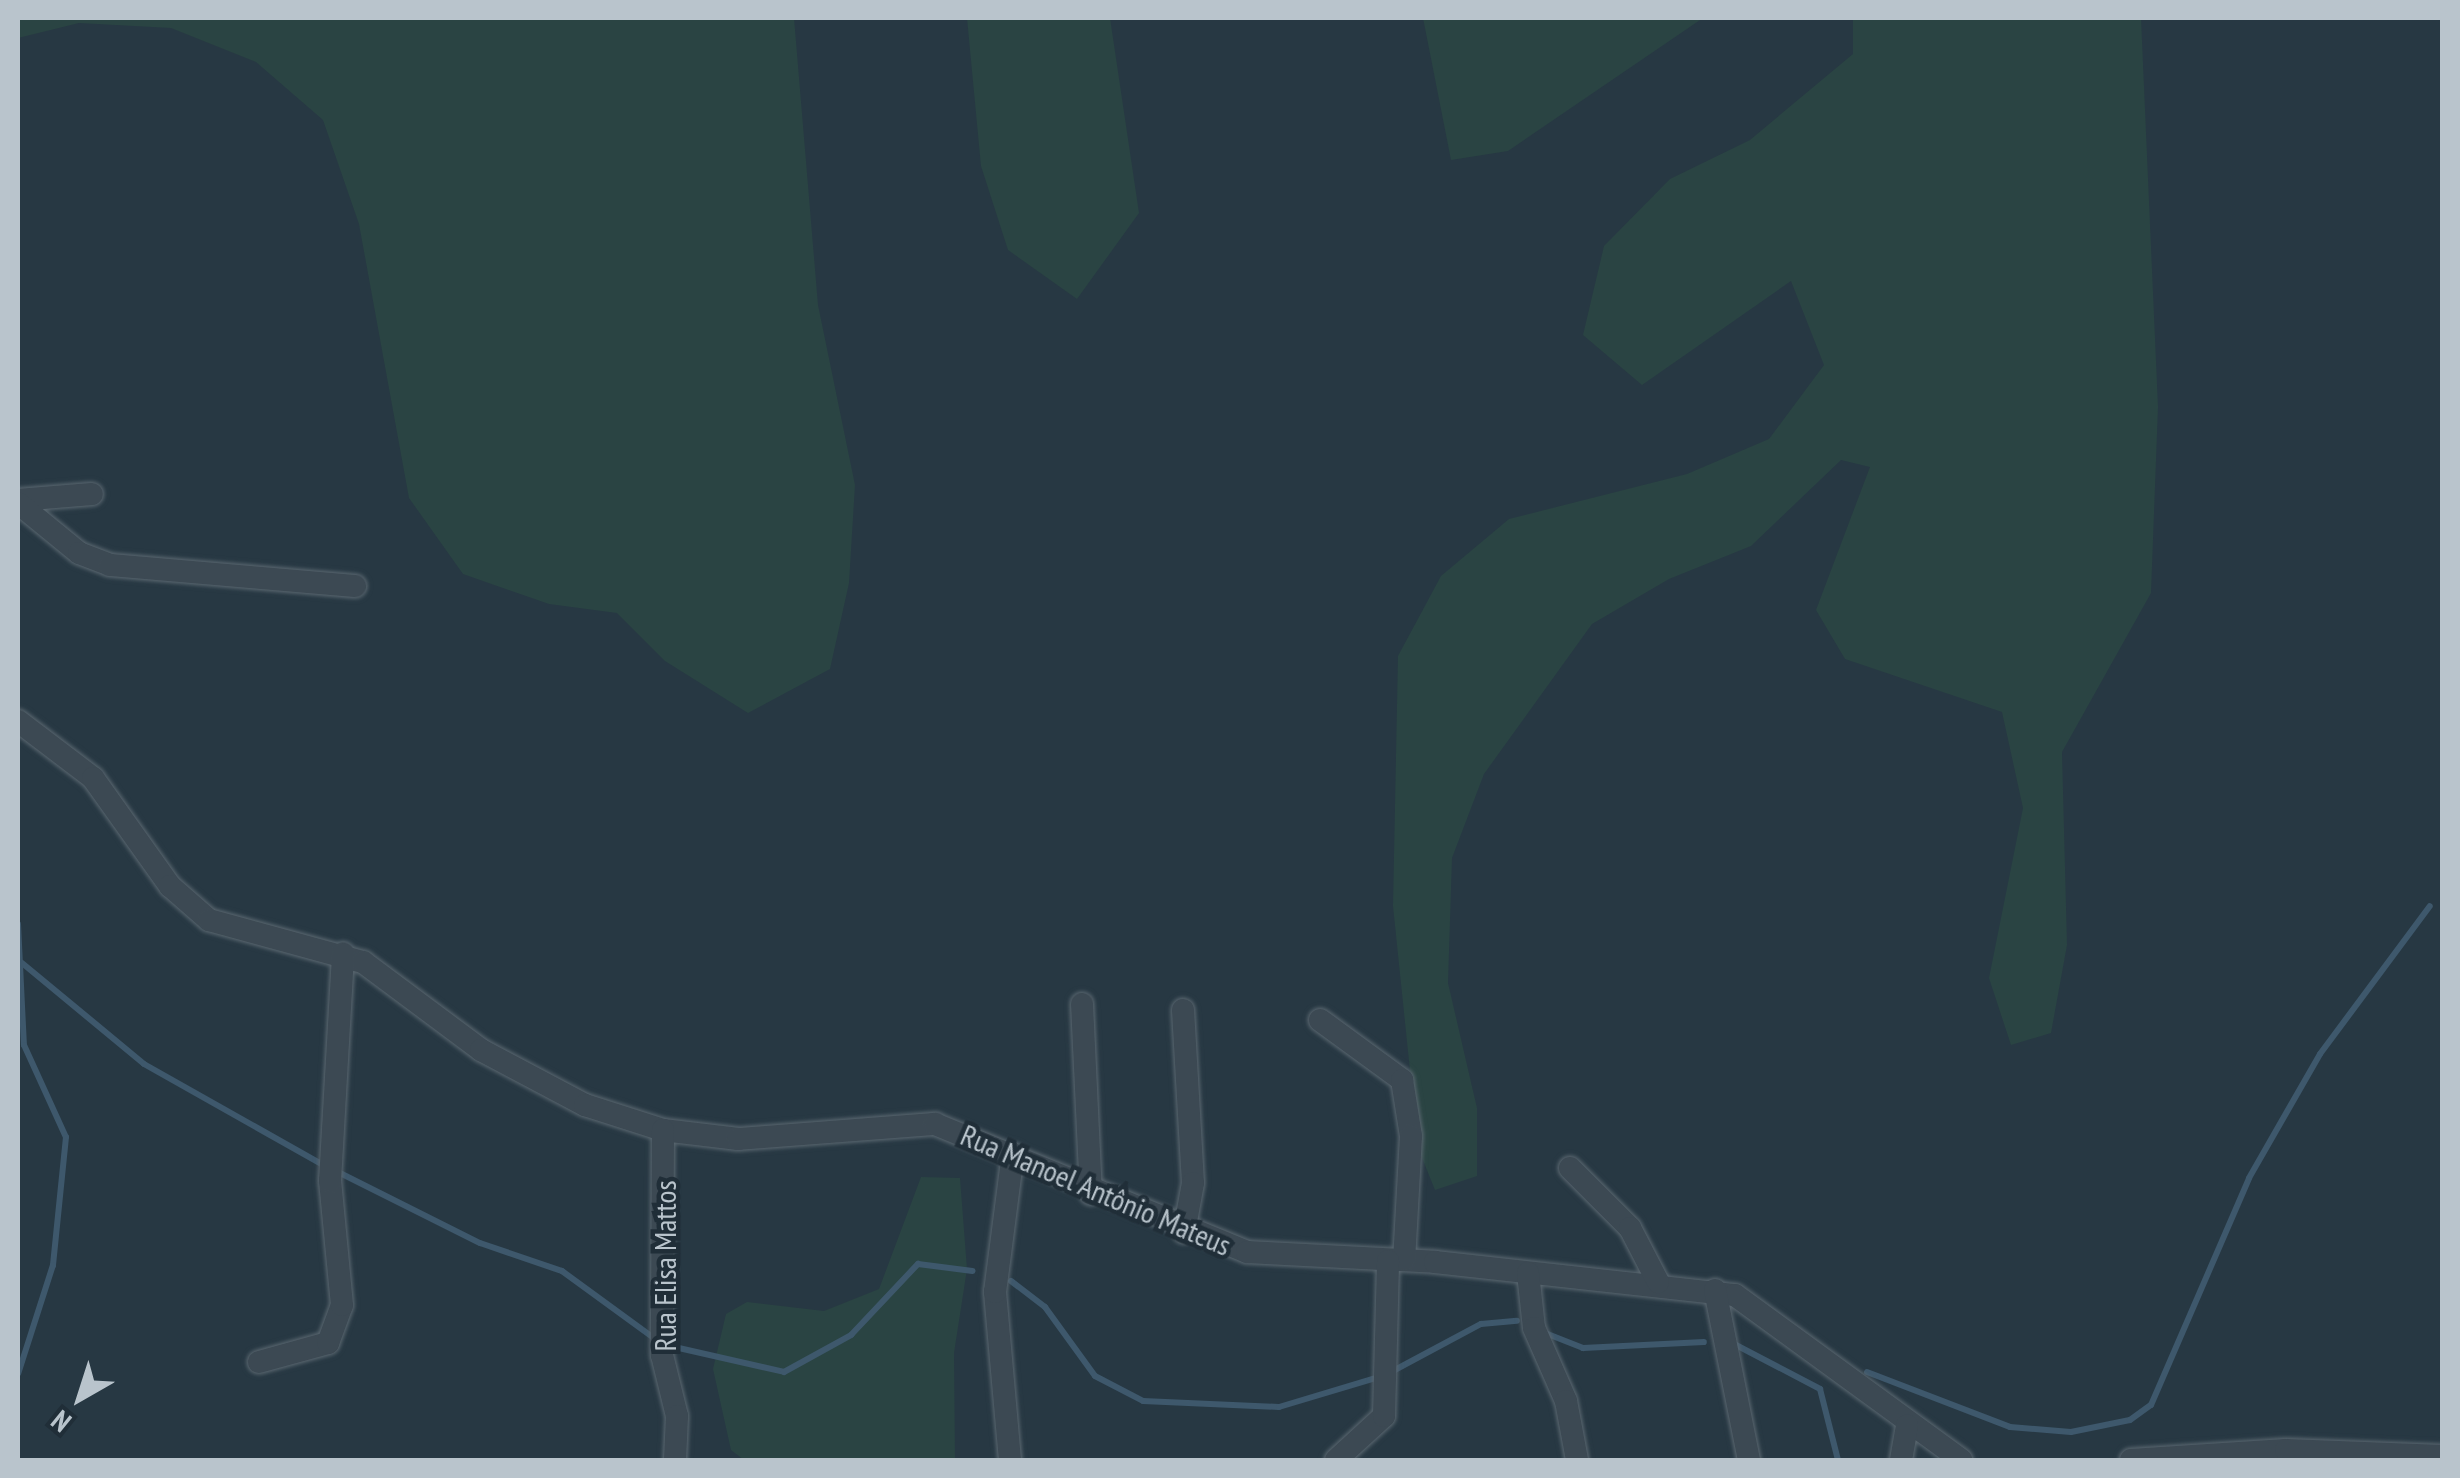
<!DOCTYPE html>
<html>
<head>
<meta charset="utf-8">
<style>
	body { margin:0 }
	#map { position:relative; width:2460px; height:1478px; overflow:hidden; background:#273843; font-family:"PT Sans Narrow",sans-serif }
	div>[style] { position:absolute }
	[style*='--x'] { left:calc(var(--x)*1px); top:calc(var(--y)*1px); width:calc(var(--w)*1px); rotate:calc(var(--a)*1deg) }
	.green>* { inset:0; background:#2a4443 }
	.stream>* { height:6px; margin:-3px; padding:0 3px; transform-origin:3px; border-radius:3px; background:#3e586c }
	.roads { filter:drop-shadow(0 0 2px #5a6770) drop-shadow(0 0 2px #5a6770) }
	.minor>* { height:22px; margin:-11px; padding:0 11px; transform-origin:11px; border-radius:11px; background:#3c4953 }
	span { translate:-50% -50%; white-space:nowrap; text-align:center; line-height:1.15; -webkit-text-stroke:9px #202e38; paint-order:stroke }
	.street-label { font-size:30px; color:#b9c4cc }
	.frame { position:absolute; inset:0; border:20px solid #b9c4cc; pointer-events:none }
	.north { position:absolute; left:30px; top:1348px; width:100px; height:100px; -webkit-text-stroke:8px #202e38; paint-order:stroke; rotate:219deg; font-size:28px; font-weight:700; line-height:40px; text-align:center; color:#b9c4cc }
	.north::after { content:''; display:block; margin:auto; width:35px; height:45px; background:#b9c4cc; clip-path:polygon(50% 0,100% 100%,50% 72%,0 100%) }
</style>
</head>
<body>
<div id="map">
	<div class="green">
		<i style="clip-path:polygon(18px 18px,794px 18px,818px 305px,855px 485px,849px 583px,830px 669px,748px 713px,665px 661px,617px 613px,549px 604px,463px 574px,409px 498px,359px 224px,323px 120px,256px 62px,171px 28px,79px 23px,18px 38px)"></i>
		<i style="clip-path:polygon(967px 18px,1110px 18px,1139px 213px,1077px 299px,1008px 250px,981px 166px)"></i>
		<i style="clip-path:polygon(1423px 18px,1703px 18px,1508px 151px,1451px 160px)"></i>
		<i style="clip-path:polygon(1853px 18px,2141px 18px,2158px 407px,2151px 593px,2062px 752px,2067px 945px,2051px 1033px,2011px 1045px,1989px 978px,2023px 808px,2002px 712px,1845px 659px,1816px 610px,1870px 467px,1841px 460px,1751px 546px,1669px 579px,1592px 624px,1484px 774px,1452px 858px,1448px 983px,1477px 1108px,1477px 1176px,1435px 1190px,1418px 1148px,1393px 906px,1398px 656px,1441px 576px,1509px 519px,1687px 474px,1769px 439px,1824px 365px,1791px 281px,1642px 385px,1583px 335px,1604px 246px,1670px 179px,1750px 140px,1853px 54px)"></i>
		<i style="clip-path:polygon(921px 1177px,960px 1178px,967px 1269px,954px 1353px,955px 1460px,744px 1460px,731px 1450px,713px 1369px,726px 1314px,747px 1302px,824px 1311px,879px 1289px)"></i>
	</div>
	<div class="stream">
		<i style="--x:18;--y:924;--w:121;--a:87.2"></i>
		<i style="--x:24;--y:1045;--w:101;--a:65.5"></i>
		<i style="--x:66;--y:1137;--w:129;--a:95.8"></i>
		<i style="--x:53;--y:1265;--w:114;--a:107.8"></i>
		<i style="--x:22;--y:963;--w:158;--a:39.6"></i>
		<i style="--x:144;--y:1064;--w:208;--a:29.4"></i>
		<i style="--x:336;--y:1171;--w:161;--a:26.6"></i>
		<i style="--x:480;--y:1243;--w:87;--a:18.9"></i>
		<i style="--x:562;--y:1271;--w:119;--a:36.1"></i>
		<i style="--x:1011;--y:1281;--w:43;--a:37.4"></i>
		<i style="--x:1045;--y:1307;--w:85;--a:54.1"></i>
		<i style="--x:1095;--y:1376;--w:54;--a:27.5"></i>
		<i style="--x:1143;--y:1401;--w:136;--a:2.5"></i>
		<i style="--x:1279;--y:1407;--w:104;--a:-16.7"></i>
		<i style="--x:1545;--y:1333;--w:41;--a:21.5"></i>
		<i style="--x:1583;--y:1348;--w:121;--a:-2.8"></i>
		<i style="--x:1736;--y:1345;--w:95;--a:27.6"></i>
		<i style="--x:1820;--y:1389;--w:73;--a:75.8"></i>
		<i style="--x:670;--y:1346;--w:117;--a:12.8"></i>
		<i style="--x:784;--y:1372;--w:77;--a:-28.9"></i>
		<i style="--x:851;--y:1335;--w:98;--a:-46.7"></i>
		<i style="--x:918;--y:1264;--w:55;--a:7.3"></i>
		<i style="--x:1391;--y:1372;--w:102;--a:-28.1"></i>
		<i style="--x:1481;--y:1324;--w:36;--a:-5"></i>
		<i style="--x:1867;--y:1372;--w:153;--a:21"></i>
		<i style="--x:2010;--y:1427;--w:61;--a:4.7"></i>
		<i style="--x:2071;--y:1432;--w:60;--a:-11.5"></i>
		<i style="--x:2130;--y:1420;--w:26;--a:-36"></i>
		<i style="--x:2151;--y:1405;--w:247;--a:-66.6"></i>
		<i style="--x:2249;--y:1178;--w:143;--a:-60.2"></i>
		<i style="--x:2320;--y:1054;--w:184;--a:-53.4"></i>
	</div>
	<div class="roads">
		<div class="minor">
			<i style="--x:18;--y:500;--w:74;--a:-4.6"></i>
			<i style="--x:18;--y:503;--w:79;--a:39.3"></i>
			<i style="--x:79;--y:553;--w:33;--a:21"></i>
			<i style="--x:110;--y:565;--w:246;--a:4.9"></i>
			<i style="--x:18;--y:721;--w:94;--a:37.2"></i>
			<i style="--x:93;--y:778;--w:133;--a:54.5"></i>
			<i style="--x:170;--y:886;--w:52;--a:41.1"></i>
			<i style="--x:209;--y:920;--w:160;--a:15.3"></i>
			<i style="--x:363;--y:962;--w:147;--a:36.7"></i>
			<i style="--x:481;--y:1050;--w:118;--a:27.9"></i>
			<i style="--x:585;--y:1105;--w:82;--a:17.8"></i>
			<i style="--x:663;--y:1130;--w:76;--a:6.8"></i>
			<i style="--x:738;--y:1139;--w:198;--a:-4.4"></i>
			<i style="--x:935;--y:1124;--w:337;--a:22.3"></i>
			<i style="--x:1247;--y:1252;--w:188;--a:3"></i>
			<i style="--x:1435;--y:1262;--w:302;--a:6.3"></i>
			<i style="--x:1735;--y:1295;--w:280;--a:36.1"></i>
			<i style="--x:1082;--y:1004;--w:190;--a:87.3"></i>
			<i style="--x:1183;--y:1010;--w:173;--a:86.7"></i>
			<i style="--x:1193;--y:1183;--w:50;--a:100.4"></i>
			<i style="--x:1320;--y:1020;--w:102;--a:36.2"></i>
			<i style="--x:1402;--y:1080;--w:57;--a:80.9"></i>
			<i style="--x:1411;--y:1136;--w:124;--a:93.2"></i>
			<i style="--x:663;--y:1130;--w:225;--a:90.3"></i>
			<i style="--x:662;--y:1355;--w:63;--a:76.2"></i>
			<i style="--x:677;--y:1416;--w:44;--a:92.6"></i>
			<i style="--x:1570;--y:1168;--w:85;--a:45"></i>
			<i style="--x:1630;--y:1228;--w:61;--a:62.6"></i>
			<i style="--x:1528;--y:1273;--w:55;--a:83.8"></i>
			<i style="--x:1534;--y:1328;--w:80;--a:66.3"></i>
			<i style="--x:1566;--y:1401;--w:60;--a:79.4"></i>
			<i style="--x:1715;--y:1290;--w:173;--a:78.7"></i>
			<i style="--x:259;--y:1362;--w:72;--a:-15.4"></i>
			<i style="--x:328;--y:1343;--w:40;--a:-69.8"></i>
			<i style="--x:342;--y:1305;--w:125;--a:-95.5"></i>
			<i style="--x:330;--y:1181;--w:228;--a:-86.7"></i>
			<i style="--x:1010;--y:1460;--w:169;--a:-95.1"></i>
			<i style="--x:995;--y:1292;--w:139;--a:-82.6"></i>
			<i style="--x:1336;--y:1460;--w:65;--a:-42.5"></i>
			<i style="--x:1384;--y:1416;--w:155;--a:-88.5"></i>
			<i style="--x:1901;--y:1460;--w:35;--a:-80"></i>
			<i style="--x:2131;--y:1460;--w:155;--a:-3.7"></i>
			<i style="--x:2286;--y:1450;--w:156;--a:2.2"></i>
		</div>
	</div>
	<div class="street-label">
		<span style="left:1096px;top:1190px;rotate:23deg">Rua Manoel Antônio Mateus</span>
		<span style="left:665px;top:1266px;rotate:-90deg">Rua Elisa Mattos</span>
	</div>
	<div class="frame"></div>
	<div class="north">N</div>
</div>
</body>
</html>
